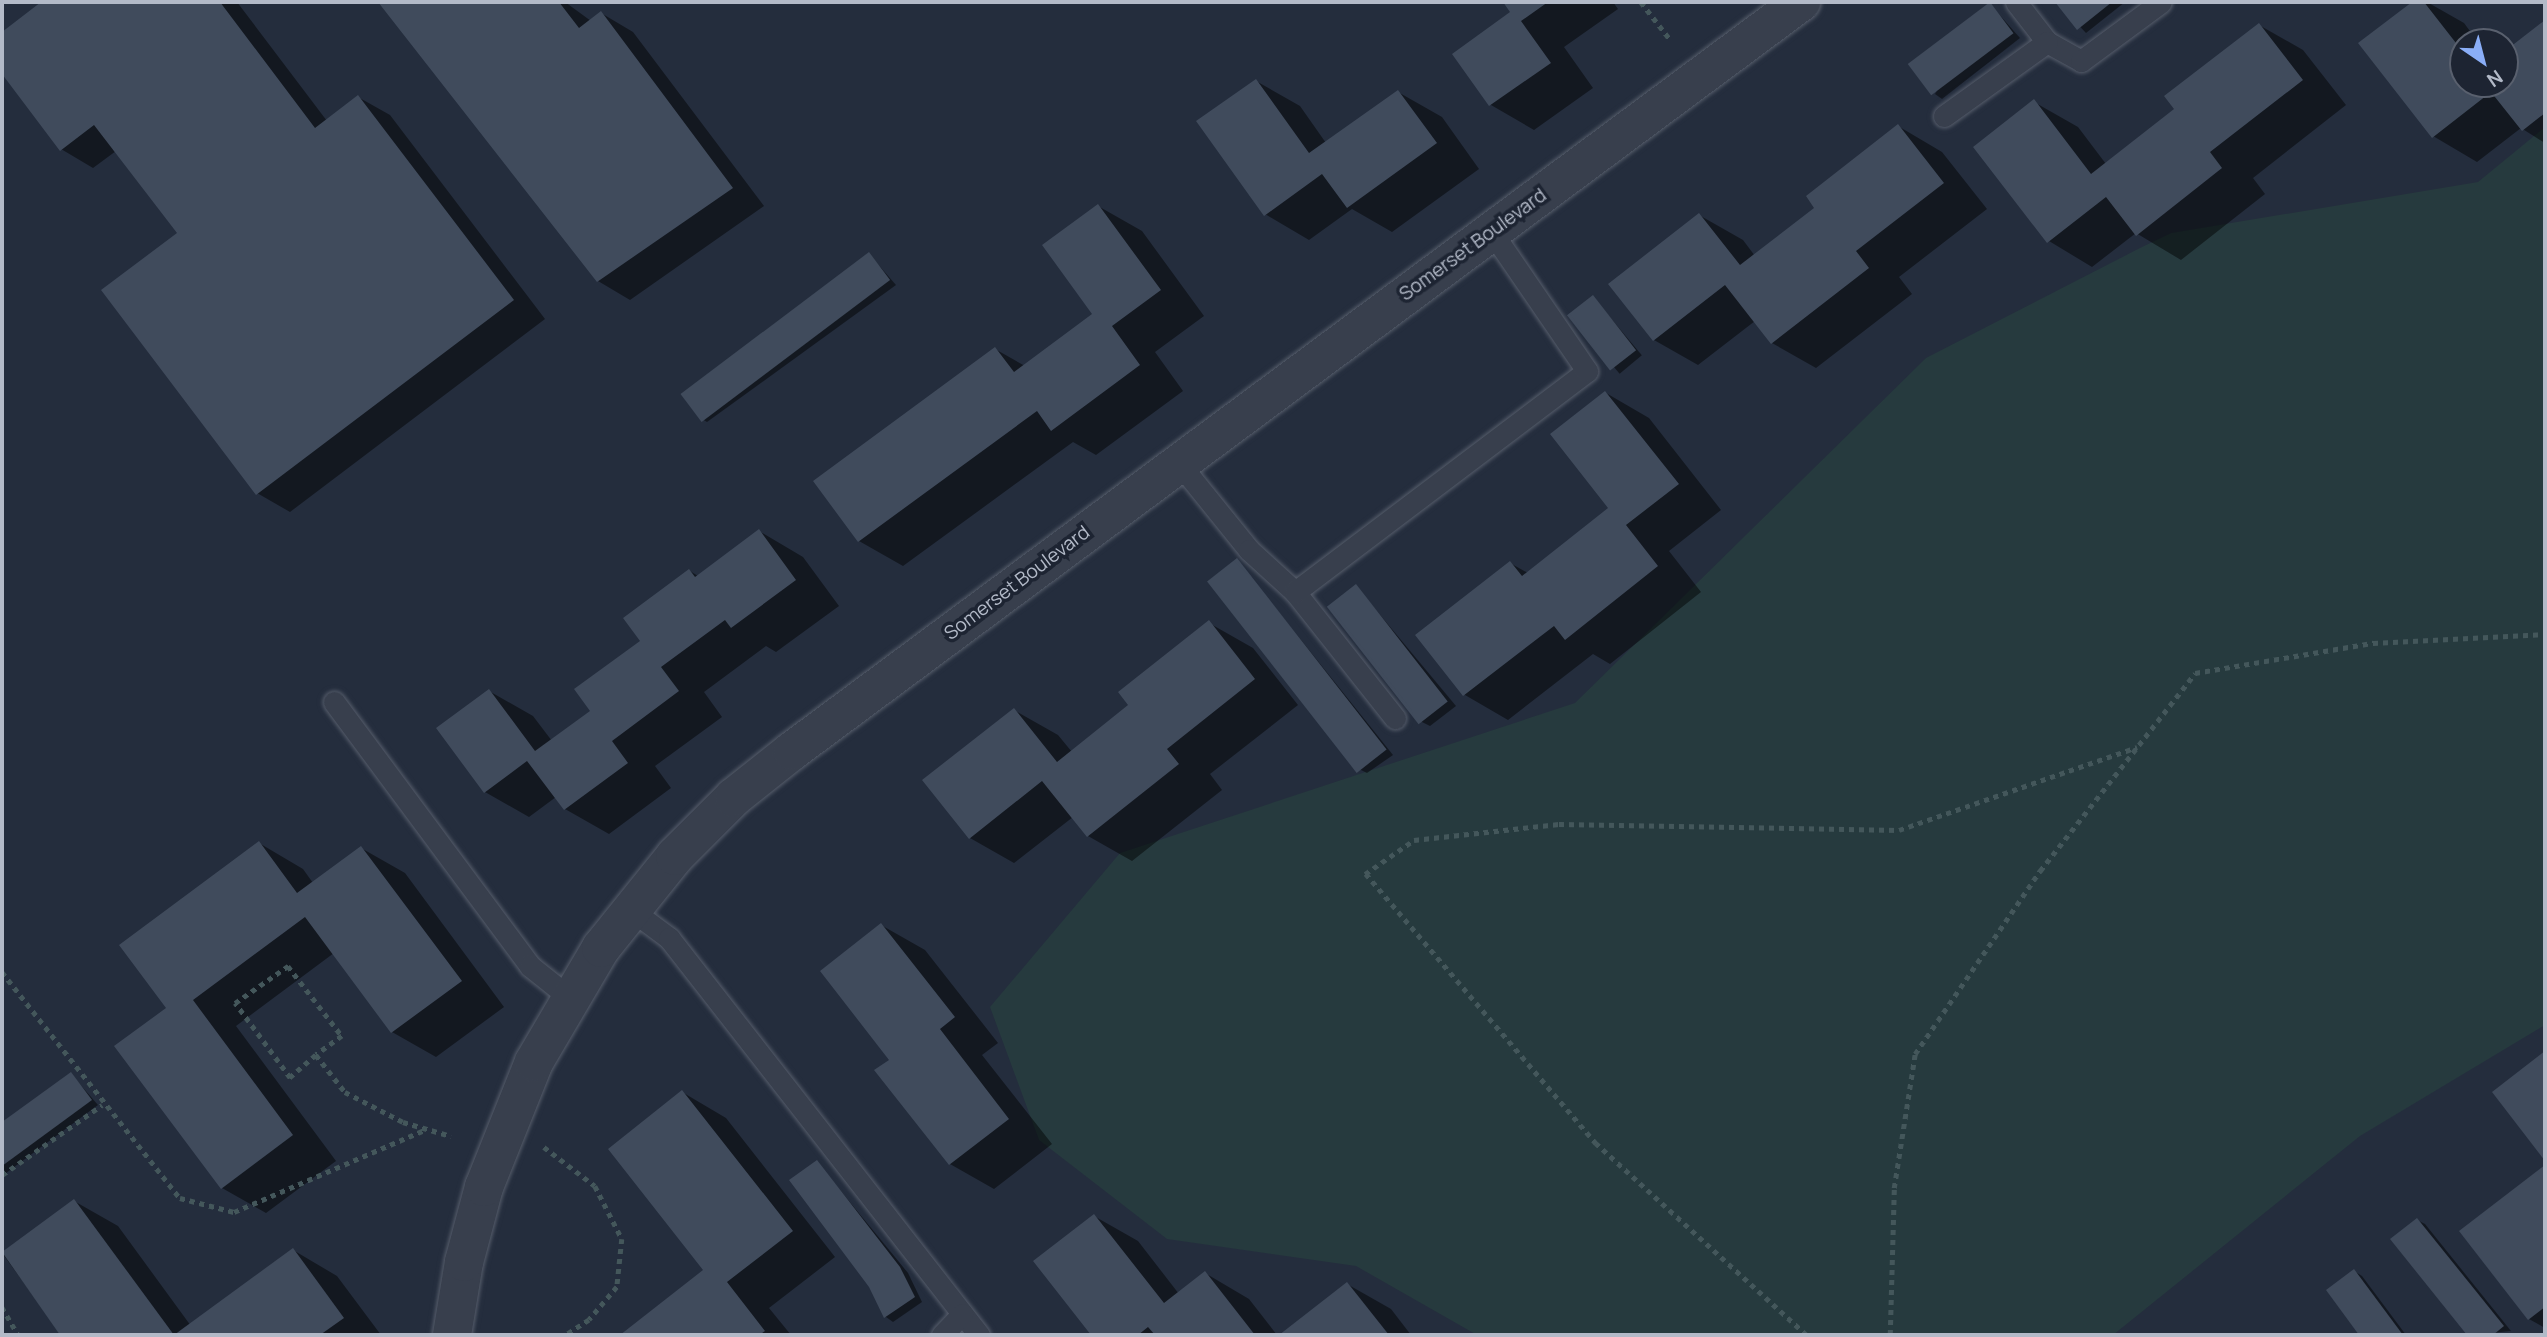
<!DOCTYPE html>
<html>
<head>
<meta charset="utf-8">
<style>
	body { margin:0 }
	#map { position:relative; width:2547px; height:1337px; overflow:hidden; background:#242d3d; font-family:Manrope,sans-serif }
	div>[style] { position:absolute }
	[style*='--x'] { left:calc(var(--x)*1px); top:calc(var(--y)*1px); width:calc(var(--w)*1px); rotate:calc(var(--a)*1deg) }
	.green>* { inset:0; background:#263a3e }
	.shadow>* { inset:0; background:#0007; transform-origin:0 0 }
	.building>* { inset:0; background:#404b5c; transform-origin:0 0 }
	.path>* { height:4.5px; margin-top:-2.25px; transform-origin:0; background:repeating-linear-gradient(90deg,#44575b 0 5px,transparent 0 10px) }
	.roads { filter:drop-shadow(0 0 2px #565d6b) drop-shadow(0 0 2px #565d6b) }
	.service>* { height:21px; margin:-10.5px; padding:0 10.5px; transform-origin:10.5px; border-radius:10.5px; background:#383f4d }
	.minor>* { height:38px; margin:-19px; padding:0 19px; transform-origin:19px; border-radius:19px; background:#383f4d }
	span { translate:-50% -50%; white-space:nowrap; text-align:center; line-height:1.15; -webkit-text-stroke:7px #1d2432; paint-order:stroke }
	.street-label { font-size:19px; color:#b3bac8 }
	.frame { position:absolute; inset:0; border:4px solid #b3bac8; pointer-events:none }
	.north { position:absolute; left:2449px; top:28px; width:70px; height:70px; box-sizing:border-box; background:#1d2432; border:2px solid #59606e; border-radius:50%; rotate:145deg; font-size:19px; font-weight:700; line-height:28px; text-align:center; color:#b3bac8 }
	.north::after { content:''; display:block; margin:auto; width:24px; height:32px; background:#8aaef7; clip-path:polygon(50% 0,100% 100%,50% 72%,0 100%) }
</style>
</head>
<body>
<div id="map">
	<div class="green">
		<i style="clip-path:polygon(2545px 127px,2545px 1025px,2360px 1136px,2113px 1335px,1477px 1335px,1356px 1266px,1167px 1239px,1039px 1140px,990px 1007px,1120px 853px,1575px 703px,1926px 358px,2140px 248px,2171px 233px,2478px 182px)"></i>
	</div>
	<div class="shadow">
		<i style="clip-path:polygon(44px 2px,237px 2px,327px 121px,358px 97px,390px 115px,545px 319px,290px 512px,257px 493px,179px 233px,116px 151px,93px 168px,61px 149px,2px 71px,2px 34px)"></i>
		<i style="clip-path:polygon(380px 2px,565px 2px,591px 21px,601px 13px,633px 32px,764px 206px,630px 300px,598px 281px)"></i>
		<i style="clip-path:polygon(1505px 2px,1613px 2px,1618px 9px,1564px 47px,1593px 88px,1534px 130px,1491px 105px,1454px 54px,1513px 12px)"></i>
		<i style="clip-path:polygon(2057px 2px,2125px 2px,2086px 33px)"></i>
		<i style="clip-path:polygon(2414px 2px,2427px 2px,2464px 23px,2478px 42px,2463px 42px,2463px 84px,2505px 84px,2505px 53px,2545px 22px,2545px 143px,2521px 128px,2477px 162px,2433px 136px,2361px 43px)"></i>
		<i style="clip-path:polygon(1990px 4px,2020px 38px,1942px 99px,1935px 94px)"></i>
		<i style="clip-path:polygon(2259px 25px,2303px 50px,2346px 105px,2253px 178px,2265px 194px,2181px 260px,2136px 233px,2092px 267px,2049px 241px,2034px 102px,2078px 127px,2106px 164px,2177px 110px)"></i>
		<i style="clip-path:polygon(1256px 81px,1300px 106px,1326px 143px,1398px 92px,1442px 117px,1479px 169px,1392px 232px,1352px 209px,1309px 240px,1265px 214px)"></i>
		<i style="clip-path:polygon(1898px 126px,1942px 152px,1987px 209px,1899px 277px,1912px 294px,1816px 368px,1772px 343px,1755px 321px,1698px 365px,1654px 340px,1699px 215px,1743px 240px,1755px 256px,1817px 208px)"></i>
		<i style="clip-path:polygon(1098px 206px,1142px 231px,1204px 316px,1155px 352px,1183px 391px,1096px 455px,1073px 442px,903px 566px,859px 541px,995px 349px,1025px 366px,1095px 315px)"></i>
		<i style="clip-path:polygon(869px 254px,896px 285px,707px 422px,699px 417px)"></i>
		<i style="left:1593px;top:297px;width:76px;height:29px;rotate:50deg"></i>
		<i style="clip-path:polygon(1606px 393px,1649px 418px,1721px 510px,1669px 551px,1701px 592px,1610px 664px,1593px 654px,1508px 720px,1465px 695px,1418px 635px,1510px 563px,1528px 573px,1610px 509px)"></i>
		<i style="clip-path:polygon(759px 531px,803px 557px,839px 606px,776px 652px,766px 646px,704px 692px,722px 717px,655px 766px,671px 788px,609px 834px,565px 809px,556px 797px,529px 817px,485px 792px,489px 691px,533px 716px,552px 741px,592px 711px,690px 571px,698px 576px)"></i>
		<i style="clip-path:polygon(1237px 560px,1393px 755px,1367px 773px,1359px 769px)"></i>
		<i style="clip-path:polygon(1356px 586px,1456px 706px,1430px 726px,1422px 722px)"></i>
		<i style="clip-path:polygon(1209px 623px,1253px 648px,1298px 705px,1210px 774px,1222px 790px,1132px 861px,1088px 836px,1073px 817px,1014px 863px,970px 838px,1014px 710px,1058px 735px,1072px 752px,1131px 706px)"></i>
		<i style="clip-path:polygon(259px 843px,303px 869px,313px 883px,361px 848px,405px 873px,504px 1007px,436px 1057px,392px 1032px,334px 953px,236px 1026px,336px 1161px,266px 1213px,222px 1188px,168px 1008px)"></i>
		<i style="clip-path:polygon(881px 925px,925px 950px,998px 1043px,982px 1055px,1052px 1144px,994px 1189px,950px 1164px,877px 1071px,891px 1060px)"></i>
		<i style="clip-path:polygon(2545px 1053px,2545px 1158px,2495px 1092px)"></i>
		<i style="clip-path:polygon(71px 1074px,98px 1105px,2px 1176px,2px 1124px)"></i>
		<i style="clip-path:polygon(682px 1092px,726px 1118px,835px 1257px,769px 1308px,791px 1335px,622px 1335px,705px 1270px)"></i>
		<i style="clip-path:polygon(817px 1162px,908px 1273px,922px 1302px,893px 1322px,886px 1317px,871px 1287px)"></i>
		<i style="clip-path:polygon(2545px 1167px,2545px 1328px,2529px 1319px,2462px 1231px)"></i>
		<i style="clip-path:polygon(74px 1201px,118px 1226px,191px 1326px,293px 1250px,337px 1276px,381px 1335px,62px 1335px,2px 1253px)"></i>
		<i style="clip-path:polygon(1094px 1216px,1138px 1241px,1179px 1294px,1205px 1273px,1249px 1299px,1277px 1335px,1093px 1335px,1036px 1261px)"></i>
		<i style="clip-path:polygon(2417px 1220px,2425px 1224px,2511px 1331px,2469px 1335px,2392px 1240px)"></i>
		<i style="clip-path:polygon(2354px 1271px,2362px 1276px,2406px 1335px,2362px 1335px,2329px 1291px)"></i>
		<i style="clip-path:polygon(1347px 1284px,1391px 1309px,1411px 1335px,1282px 1335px)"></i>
	</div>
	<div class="building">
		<i style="clip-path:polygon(41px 2px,220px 2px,315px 128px,358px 95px,514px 300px,256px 495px,101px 290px,177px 233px,94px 125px,60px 151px,2px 74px,2px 32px)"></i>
		<i style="clip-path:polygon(378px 2px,559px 2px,579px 28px,601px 11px,733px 188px,597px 282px)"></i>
		<i style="clip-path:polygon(1503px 2px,1548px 2px,1521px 21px,1551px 63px,1489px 106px,1452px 54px,1510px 12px)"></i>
		<i style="left:1990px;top:2px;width:39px;height:103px;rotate:53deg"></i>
		<i style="clip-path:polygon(2055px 2px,2112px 2px,2077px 30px)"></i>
		<i style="clip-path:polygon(2412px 2px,2424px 2px,2463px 52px,2463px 84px,2505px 84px,2505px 51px,2545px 20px,2545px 113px,2522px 131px,2491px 92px,2432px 138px,2358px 43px)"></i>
		<i style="clip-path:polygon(2259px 23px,2303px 80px,2210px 152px,2222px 168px,2136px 236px,2106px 197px,2047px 243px,1973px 147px,2034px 99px,2091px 174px,2174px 109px,2164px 96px)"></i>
		<i style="clip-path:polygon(1256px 79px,1309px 153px,1398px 90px,1437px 143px,1347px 208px,1322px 174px,1264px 216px,1196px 121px)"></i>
		<i style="clip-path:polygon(1898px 124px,1944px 183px,1856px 251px,1869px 268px,1771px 344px,1725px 285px,1653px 341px,1608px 284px,1699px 213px,1740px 265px,1814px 208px,1806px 196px)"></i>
		<i style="clip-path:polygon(1098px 204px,1161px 290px,1112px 326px,1140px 365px,1051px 431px,1037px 411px,858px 542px,813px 481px,995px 347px,1014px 372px,1092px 314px,1042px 245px)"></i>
		<i style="left:869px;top:252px;width:35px;height:236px;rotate:53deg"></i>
		<i style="left:1593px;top:295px;width:70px;height:33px;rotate:52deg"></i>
		<i style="clip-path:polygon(1605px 391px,1679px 484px,1626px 525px,1658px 566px,1565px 640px,1554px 626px,1463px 696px,1415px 635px,1510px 561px,1522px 576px,1608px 508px,1550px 434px)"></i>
		<i style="clip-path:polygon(759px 529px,796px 580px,731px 628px,725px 620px,661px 667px,679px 691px,612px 741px,628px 763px,564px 810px,527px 761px,484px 793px,436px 728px,489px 689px,535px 751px,590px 711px,574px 689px,640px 641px,623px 618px,689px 569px,695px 577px)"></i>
		<i style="left:1237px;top:558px;width:243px;height:38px;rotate:52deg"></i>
		<i style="left:1356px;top:584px;width:149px;height:37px;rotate:52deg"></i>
		<i style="clip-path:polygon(1209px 620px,1255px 679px,1167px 749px,1179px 764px,1087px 837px,1042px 781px,969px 839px,922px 780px,1014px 708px,1057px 762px,1128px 705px,1118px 692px)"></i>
		<i style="clip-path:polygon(259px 841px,297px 893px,361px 846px,462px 981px,391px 1033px,305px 917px,193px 1000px,293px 1135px,221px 1189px,114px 1046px,166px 1008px,119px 945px)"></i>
		<i style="clip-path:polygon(881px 923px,955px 1017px,940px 1029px,1009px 1119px,949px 1165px,874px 1070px,889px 1060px,820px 971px)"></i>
		<i style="clip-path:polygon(2545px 1051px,2545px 1161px,2492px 1092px)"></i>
		<i style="clip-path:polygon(71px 1072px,92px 1100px,2px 1166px,2px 1122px)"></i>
		<i style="clip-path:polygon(682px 1090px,793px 1231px,727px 1282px,765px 1331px,759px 1335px,620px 1335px,703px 1270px,608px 1149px)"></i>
		<i style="clip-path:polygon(817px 1160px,900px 1267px,915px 1297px,884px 1318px,869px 1287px,789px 1180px)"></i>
		<i style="clip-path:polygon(2545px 1165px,2545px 1307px,2528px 1320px,2459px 1231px)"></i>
		<i style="clip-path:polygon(74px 1199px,174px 1335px,60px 1335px,2px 1252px)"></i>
		<i style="clip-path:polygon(1094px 1214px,1164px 1303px,1205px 1271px,1255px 1335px,1155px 1335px,1148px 1327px,1138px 1335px,1091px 1335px,1033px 1261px)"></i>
		<i style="clip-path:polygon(2417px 1218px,2504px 1326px,2493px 1335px,2467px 1335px,2390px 1239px)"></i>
		<i style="clip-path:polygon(293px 1248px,344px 1318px,320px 1335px,174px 1335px)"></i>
		<i style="clip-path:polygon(2354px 1269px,2403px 1335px,2359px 1335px,2326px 1290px)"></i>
		<i style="clip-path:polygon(1347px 1282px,1389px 1335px,1279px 1335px)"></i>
	</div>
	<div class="path">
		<i style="--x:1641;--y:2;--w:46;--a:52.1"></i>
		<i style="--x:2;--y:972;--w:288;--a:51.8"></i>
		<i style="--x:180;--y:1198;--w:56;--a:14.5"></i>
		<i style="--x:234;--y:1212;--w:207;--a:-23.3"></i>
		<i style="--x:316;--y:1055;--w:35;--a:139"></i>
		<i style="--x:290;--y:1078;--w:93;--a:-126.3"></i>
		<i style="--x:235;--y:1003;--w:65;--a:-34.9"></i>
		<i style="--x:288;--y:966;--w:88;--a:52.4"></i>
		<i style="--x:342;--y:1036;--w:32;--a:144"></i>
		<i style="--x:316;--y:1055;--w:47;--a:51.9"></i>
		<i style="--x:345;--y:1092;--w:65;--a:27.3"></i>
		<i style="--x:403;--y:1122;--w:50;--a:16.3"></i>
		<i style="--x:544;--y:1147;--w:64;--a:37.4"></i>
		<i style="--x:595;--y:1186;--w:59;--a:63"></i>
		<i style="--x:622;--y:1239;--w:48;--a:95.9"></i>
		<i style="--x:617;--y:1287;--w:43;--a:130.3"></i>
		<i style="--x:589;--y:1320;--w:27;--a:147"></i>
		<i style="--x:2;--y:1175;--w:122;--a:-35"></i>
		<i style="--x:2;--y:1307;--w:32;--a:60"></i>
		<i style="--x:1806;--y:1335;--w:284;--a:-137.7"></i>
		<i style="--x:1596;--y:1144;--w:355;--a:-130.5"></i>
		<i style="--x:1365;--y:874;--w:60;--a:-34.8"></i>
		<i style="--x:1414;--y:840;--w:146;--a:-6.3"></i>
		<i style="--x:1559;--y:824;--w:340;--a:1"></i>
		<i style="--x:1899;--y:830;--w:252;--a:-19.2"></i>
		<i style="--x:1890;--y:1335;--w:147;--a:-88.4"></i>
		<i style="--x:1894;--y:1188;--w:136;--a:-81.1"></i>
		<i style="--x:1915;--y:1054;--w:222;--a:-55.7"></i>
		<i style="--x:2040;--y:871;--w:251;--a:-51.9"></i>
		<i style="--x:2195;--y:673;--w:181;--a:-9.6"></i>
		<i style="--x:2373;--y:643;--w:172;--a:-3"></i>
	</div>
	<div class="roads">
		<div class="service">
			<i style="--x:2016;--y:2;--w:51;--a:52.2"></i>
			<i style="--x:2047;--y:42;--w:39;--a:29"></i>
			<i style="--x:2081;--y:61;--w:99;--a:-36.4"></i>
			<i style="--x:1944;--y:116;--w:127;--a:-35.7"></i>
			<i style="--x:1178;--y:462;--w:113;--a:51.1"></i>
			<i style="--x:1249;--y:550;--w:62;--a:42.4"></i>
			<i style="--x:1295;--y:592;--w:161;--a:51.6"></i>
			<i style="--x:1295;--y:592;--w:366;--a:-37.1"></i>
			<i style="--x:1587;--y:371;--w:168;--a:-124.4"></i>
			<i style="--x:334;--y:702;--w:329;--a:53.4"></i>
			<i style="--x:530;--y:966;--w:50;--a:38.5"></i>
			<i style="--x:630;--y:909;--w:49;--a:36.6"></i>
			<i style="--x:669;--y:938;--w:504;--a:52.02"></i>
			<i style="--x:942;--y:1335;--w:29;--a:-46"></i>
		</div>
		<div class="minor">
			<i style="--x:452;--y:1335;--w:74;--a:-80.7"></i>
			<i style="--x:464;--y:1262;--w:78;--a:-75.1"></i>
			<i style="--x:484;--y:1187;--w:135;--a:-68.2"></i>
			<i style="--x:534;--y:1062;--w:132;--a:-59.6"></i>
			<i style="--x:601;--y:948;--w:118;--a:-51.2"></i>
			<i style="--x:675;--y:856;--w:83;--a:-45"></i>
			<i style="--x:734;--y:797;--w:74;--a:-38.4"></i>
			<i style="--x:792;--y:751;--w:1257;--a:-36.59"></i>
		</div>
	</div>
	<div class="street-label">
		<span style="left:1473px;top:245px;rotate:-36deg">Somerset Boulevard</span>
		<span style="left:1017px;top:583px;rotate:-37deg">Somerset Boulevard</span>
	</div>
	<div class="frame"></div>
	<div class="north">N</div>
</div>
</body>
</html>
